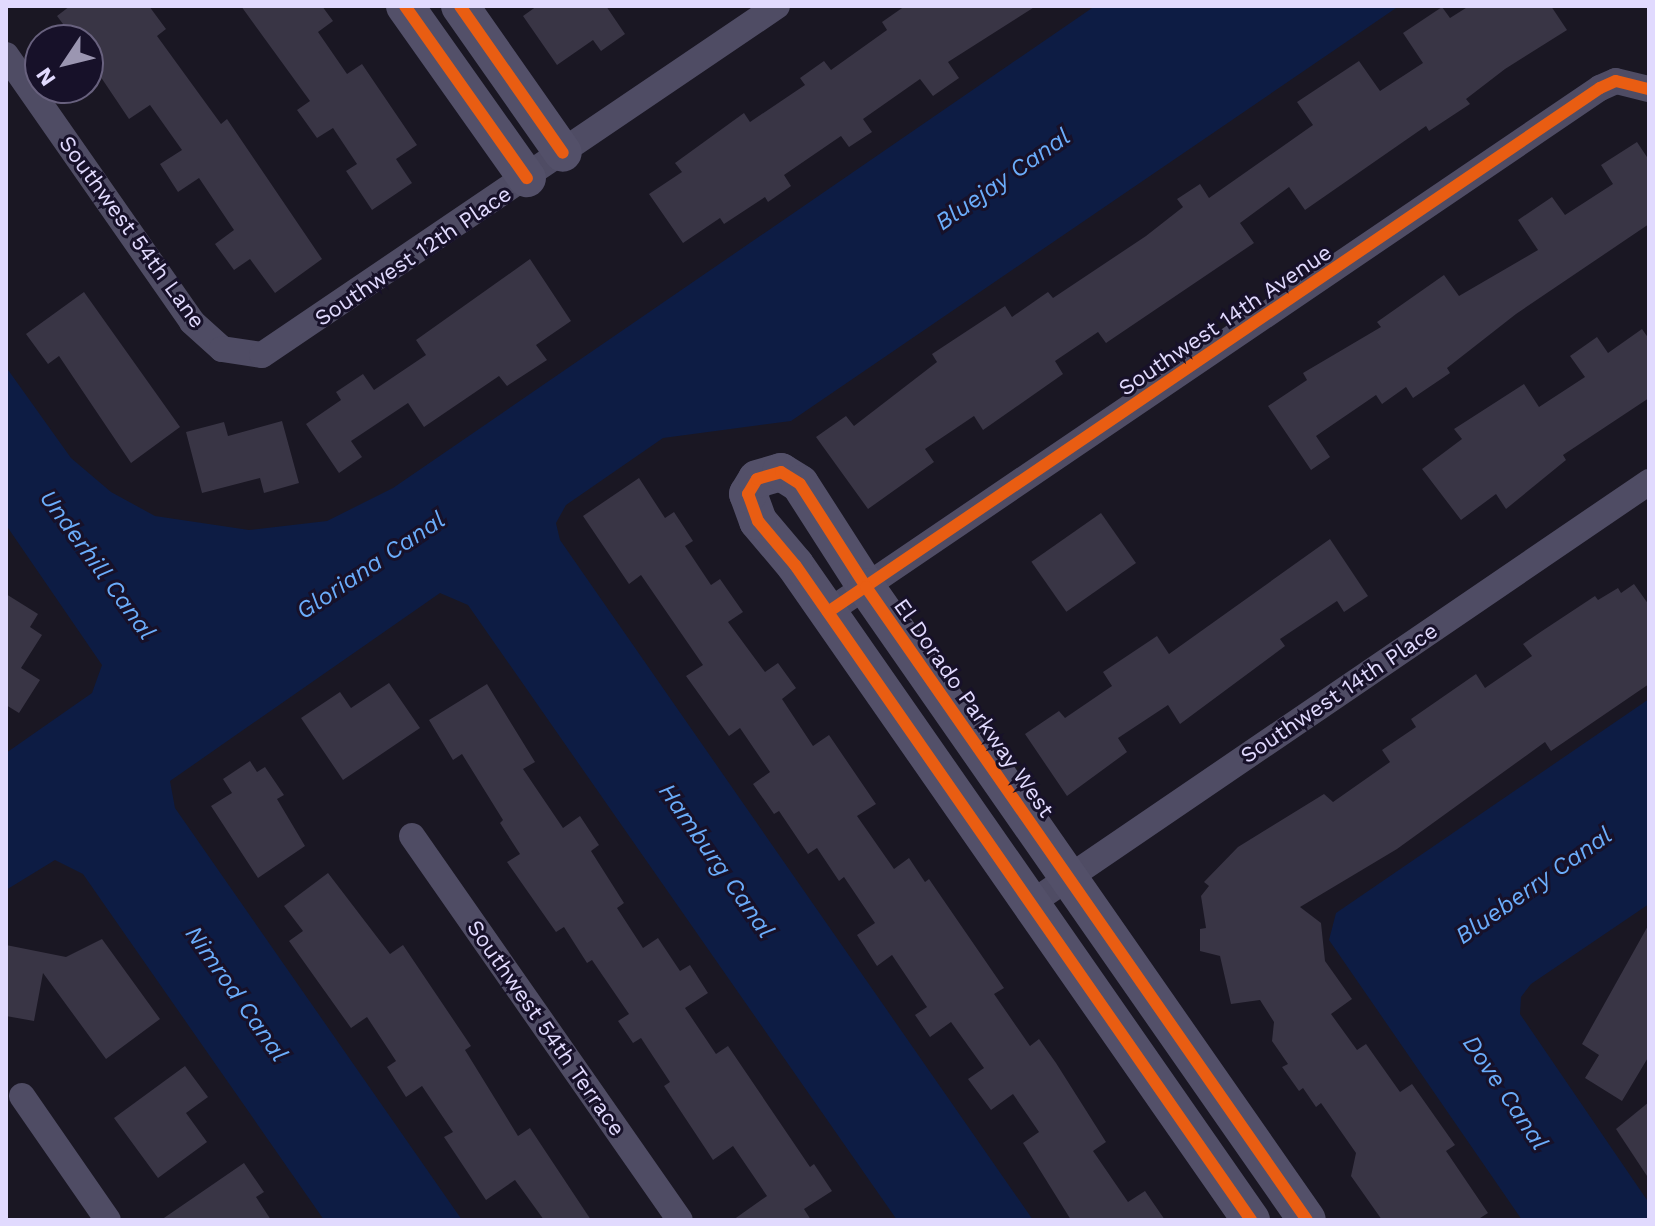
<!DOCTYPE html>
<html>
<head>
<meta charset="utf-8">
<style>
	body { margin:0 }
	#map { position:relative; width:1655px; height:1226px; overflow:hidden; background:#1a1723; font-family:"Work Sans",sans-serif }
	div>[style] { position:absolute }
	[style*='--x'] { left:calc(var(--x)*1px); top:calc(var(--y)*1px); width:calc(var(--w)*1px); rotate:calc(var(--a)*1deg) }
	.water>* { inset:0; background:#0d1c44 }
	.building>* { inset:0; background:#393545; transform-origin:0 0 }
	.street>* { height:26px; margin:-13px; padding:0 13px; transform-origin:13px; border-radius:13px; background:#4f4c64 }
	.secondary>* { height:38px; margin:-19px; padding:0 19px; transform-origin:19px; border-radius:19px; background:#535069 }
	.cycleway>* { height:12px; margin:-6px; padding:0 6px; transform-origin:6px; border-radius:6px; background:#e95d12 }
	span { translate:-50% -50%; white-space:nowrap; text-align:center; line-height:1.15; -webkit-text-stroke:6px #171129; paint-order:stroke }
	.street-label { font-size:22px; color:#e1dafe }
	.water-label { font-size:24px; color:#6badfb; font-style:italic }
	.frame { position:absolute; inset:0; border:8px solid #e1dafe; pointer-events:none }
	.north { position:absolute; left:24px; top:24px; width:80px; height:80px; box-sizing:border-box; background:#171129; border:2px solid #68617e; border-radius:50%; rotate:235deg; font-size:22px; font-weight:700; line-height:32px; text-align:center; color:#e1dafe }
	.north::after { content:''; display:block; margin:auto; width:28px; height:36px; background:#9b96b1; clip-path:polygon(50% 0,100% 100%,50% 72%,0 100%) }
</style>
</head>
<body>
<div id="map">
	<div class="water">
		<i style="clip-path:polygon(1095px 6px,1399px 6px,791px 421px,663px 438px,566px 505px,556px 523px,560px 540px,1033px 1220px,897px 1220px,468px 605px,440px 593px,170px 781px,175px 808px,462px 1220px,324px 1220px,83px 874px,55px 860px,6px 890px,6px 753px,92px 693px,102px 665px,6px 525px,6px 367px,71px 458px,111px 492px,155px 516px,249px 530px,327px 521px,393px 488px)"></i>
		<i style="clip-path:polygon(1649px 699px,1649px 904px,1531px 984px,1521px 997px,1520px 1014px,1649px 1203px,1649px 1220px,1522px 1220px,1329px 940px,1336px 913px)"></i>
	</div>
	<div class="building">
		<i style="clip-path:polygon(70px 6px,149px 6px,166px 29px,157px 36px,221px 124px,227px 119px,322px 259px,275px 293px,250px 259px,234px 270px,215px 244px,234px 230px,199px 178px,178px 192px,160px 164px,182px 150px,150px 105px,129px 119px,88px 58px,88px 40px,75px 40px,57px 16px)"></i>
		<i style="clip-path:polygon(241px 6px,322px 6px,333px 21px,318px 32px,347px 74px,362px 64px,417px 145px,396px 159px,412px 183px,372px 210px,346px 171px,357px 164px,333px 128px,317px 138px,297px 110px,310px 101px)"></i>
		<i style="clip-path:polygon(537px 6px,606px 6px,625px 34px,601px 51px,593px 40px,557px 65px,523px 16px)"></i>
		<i style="clip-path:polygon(905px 6px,1036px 6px,948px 62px,959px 78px,933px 96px,920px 79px,863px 119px,872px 132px,849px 147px,841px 136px,784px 175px,791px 186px,768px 202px,765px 197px,724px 224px,720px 218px,683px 243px,649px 194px,682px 172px,675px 163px,744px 113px,750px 122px,805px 85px,800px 78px,824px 61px,831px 70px,887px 30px,882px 22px)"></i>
		<i style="clip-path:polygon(1469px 6px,1551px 6px,1567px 30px,1505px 69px,1466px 99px,1470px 104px,1429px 131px,1426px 126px,1305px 210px,1289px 187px,1240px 223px,1254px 243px,1106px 343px,1098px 332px,1055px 361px,1063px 374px,983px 430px,974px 416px,925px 449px,934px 462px,868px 509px,816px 437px,846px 416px,854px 426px,937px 362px,932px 354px,1005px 306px,1012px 317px,1048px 292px,1053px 298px,1146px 236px,1183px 207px,1177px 199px,1200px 184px,1209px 198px,1313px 125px,1297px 102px,1359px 61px,1380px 91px,1423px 63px,1403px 33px,1442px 7px,1450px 18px)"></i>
		<i style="clip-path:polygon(1637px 142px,1649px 160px,1649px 224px,1516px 314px,1447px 368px,1450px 373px,1413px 398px,1406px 387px,1382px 404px,1376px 395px,1316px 436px,1330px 457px,1311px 470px,1268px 406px,1307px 380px,1303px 373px,1381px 327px,1377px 322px,1444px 275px,1459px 296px,1538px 250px,1518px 220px,1552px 197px,1565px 215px,1613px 184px,1601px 165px)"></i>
		<i style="clip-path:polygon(530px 259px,571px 321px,536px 345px,547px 360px,507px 386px,499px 376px,424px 427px,408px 403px,351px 441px,362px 457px,339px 473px,306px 424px,341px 400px,336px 392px,363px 374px,374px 390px,426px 355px,416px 340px)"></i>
		<i style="clip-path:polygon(84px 292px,180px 427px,131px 463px,59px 356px,48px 364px,26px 334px)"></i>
		<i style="clip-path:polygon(1642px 329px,1649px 339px,1649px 398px,1563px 455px,1566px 460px,1506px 509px,1496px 494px,1461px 520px,1422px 469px,1462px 439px,1454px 429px,1524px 384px,1539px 407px,1585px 377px,1570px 356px,1597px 337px,1608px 353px)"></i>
		<i style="clip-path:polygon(282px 421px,299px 483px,264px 493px,260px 478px,202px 493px,186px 432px,224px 422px,228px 436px)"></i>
		<i style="clip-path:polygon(639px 478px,665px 518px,674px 512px,693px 541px,685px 546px,711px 585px,720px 579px,743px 612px,728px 622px,765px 672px,778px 663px,796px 688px,782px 699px,813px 746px,829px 735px,876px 804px,857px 816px,894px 869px,909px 858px,925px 882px,929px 879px,1004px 988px,994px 994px,1030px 1046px,1039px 1039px,1056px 1063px,1106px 1142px,1093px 1151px,1128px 1202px,1145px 1191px,1165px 1220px,1071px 1220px,1023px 1143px,1039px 1132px,1013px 1094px,991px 1110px,968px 1079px,984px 1068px,951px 1022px,930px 1037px,915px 1015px,927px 1007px,892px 955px,877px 966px,857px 935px,875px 923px,844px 877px,839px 881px,817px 848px,808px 854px,779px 811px,774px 814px,753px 784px,770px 772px,740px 728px,729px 736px,686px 676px,703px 665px,641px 575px,629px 584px,583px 516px)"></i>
		<i style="left:1101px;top:513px;width:61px;height:85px;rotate:55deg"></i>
		<i style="clip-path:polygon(1330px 539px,1368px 596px,1344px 612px,1337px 601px,1280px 639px,1285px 646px,1180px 724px,1168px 705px,1118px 738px,1127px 752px,1067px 796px,1025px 734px,1059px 711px,1065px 718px,1112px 686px,1103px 672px,1157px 636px,1169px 654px)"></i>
		<i style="clip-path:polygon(1634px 584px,1649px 605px,1649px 684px,1551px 751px,1545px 742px,1397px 849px,1300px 907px,1321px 923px,1325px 961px,1352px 999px,1331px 1014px,1357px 1050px,1366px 1044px,1400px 1092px,1412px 1084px,1455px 1145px,1446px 1151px,1488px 1213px,1477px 1220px,1382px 1220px,1351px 1176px,1356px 1153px,1321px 1103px,1316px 1107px,1303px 1088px,1299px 1091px,1282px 1067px,1288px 1064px,1272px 1041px,1274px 1022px,1260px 1000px,1231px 1004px,1220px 956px,1200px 951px,1200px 929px,1206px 928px,1201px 896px,1209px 886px,1204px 882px,1238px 847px,1324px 794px,1333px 802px,1390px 762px,1382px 750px,1416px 727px,1411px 719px,1476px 674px,1485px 688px,1532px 656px,1523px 644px,1542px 631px,1595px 596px,1598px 600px,1618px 588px,1621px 593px)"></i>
		<i style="clip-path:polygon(6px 594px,38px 614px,30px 627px,42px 635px,21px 668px,40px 680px,19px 713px,6px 705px)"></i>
		<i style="clip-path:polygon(389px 683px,420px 728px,343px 780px,301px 718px,340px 692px,351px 708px)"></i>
		<i style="clip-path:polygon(487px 684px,535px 762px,523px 769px,563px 828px,580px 816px,599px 845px,591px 851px,624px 903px,617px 908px,643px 948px,658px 938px,680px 971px,690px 965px,708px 993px,685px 1008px,716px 1054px,728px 1046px,810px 1167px,814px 1164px,832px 1191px,804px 1209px,811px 1220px,733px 1220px,767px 1196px,733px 1146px,713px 1160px,664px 1086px,670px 1082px,641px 1038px,633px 1043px,618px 1021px,629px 1014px,592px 960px,587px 963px,564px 927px,556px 932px,507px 862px,520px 854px,500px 823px,503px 820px,462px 754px,453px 760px,429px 720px)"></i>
		<i style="clip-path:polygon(250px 761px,257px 772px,265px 767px,284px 795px,277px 799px,305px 846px,258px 878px,211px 806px,232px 793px,223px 779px)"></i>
		<i style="clip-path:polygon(328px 873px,390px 954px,403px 945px,471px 1046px,465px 1050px,518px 1136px,530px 1128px,591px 1220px,544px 1220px,515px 1180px,486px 1200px,444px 1137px,453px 1132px,422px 1086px,406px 1097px,387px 1067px,396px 1061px,367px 1017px,351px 1028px,289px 941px,303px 931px,284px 906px)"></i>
		<i style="clip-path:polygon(1649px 924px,1649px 1056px,1622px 1101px,1585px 1078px,1599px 1055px,1582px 1044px)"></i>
		<i style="clip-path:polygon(102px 939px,160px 1019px,106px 1059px,43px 973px,34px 1021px,6px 1016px,6px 945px,66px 957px)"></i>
		<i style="clip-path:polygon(185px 1066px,208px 1097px,186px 1113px,207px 1142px,158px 1178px,114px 1118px)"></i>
		<i style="clip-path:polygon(1649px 1102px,1649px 1179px,1616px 1129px)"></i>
		<i style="clip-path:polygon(244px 1163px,264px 1192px,256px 1197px,271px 1220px,161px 1220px)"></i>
	</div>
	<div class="street">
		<i style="--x:6;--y:55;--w:325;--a:55.1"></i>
		<i style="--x:192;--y:322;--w:40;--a:42"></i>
		<i style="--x:222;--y:349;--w:40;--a:8.5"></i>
		<i style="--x:262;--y:355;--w:622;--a:-34.12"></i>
		<i style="--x:828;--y:612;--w:933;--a:-34.17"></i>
		<i style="--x:1600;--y:88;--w:17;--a:-24"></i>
		<i style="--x:1616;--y:81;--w:34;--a:14"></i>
		<i style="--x:412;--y:836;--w:468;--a:55.1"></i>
		<i style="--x:1030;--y:904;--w:749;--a:-34.28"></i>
		<i style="--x:22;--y:1096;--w:151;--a:55.3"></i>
	</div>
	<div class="secondary">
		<i style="--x:405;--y:6;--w:211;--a:54.7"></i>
		<i style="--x:460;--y:6;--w:179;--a:55"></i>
		<i style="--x:1251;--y:1220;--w:798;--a:-124.84"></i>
		<i style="--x:795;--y:565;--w:57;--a:-130.1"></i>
		<i style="--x:758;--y:521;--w:29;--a:-110"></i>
		<i style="--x:748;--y:494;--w:17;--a:-59"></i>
		<i style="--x:757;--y:479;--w:25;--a:-16"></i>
		<i style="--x:781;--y:472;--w:22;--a:32"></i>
		<i style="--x:800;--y:484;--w:122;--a:57.3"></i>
		<i style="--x:866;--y:587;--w:771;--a:55.14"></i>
	</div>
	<div class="cycleway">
		<i style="--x:405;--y:6;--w:211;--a:54.7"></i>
		<i style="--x:460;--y:6;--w:179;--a:55"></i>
		<i style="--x:828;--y:612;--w:933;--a:-34.17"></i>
		<i style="--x:1600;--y:88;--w:17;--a:-24"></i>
		<i style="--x:1616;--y:81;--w:34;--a:14"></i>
		<i style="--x:1251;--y:1220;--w:798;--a:-124.84"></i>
		<i style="--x:795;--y:565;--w:57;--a:-130.1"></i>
		<i style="--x:758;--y:521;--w:29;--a:-110"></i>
		<i style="--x:748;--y:494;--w:17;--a:-59"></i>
		<i style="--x:757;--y:479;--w:25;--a:-16"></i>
		<i style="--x:781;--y:472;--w:22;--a:32"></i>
		<i style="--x:800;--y:484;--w:122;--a:57.3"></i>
		<i style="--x:866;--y:587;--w:771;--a:55.14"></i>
	</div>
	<div class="street-label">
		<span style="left:132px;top:232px;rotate:54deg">Southwest 54th Lane</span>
		<span style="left:413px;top:256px;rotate:-34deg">Southwest 12th Place</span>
		<span style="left:1225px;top:320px;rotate:-34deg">Southwest 14th Avenue</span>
		<span style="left:1339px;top:693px;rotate:-34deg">Southwest 14th Place</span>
		<span style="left:974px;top:708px;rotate:55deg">El Dorado Parkway West</span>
		<span style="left:546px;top:1028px;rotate:55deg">Southwest 54th Terrace</span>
	</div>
	<div class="water-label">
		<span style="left:1003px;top:180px;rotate:-35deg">Bluejay Canal</span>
		<span style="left:97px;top:565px;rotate:54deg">Underhill Canal</span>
		<span style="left:371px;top:566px;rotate:-34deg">Gloriana Canal</span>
		<span style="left:716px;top:861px;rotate:55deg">Hamburg Canal</span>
		<span style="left:1534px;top:886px;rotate:-35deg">Blueberry Canal</span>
		<span style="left:236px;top:994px;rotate:55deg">Nimrod Canal</span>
		<span style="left:1505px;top:1093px;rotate:56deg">Dove Canal</span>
	</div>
	<div class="frame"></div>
	<div class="north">N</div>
</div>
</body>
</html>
